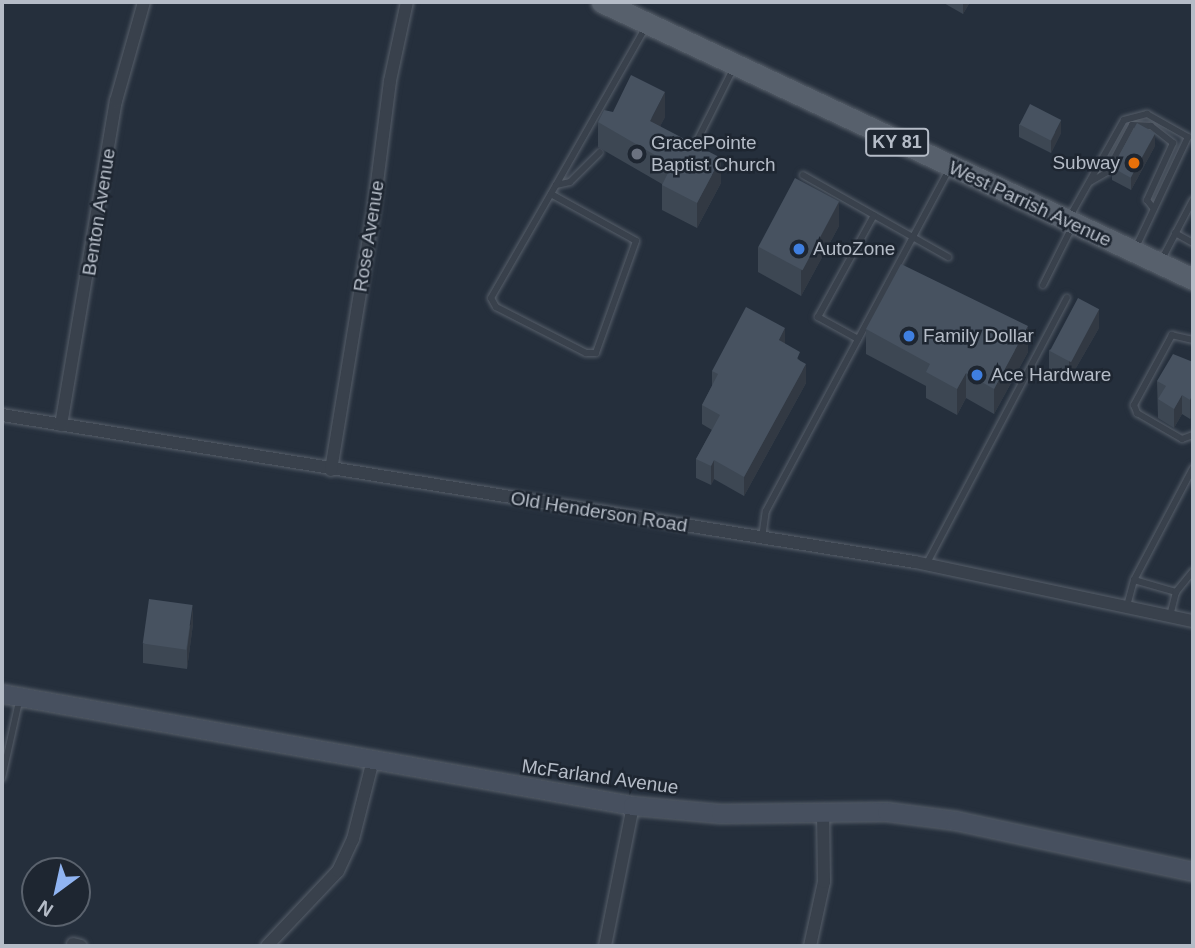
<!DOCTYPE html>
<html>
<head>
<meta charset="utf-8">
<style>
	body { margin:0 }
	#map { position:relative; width:1195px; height:948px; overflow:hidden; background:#252f3c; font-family:Helvetica,sans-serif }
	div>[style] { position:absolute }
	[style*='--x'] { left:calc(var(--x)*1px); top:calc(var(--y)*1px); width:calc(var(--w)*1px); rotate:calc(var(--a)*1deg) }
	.roads { filter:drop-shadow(0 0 2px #575f6a) drop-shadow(0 0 2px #575f6a) }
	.lane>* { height:6px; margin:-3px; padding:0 3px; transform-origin:3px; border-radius:3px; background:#39414c }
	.street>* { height:12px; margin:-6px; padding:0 6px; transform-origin:6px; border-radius:6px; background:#39414c }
	.secondary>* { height:18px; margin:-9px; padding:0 9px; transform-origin:9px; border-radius:9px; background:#47505f }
	.primary>* { height:21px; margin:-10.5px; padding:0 10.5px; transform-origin:10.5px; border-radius:10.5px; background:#57606c }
	.wall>* { inset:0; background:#3d4753 }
	.shaded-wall>* { inset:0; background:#323943 }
	.building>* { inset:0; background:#475260; transform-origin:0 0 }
	.dots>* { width:19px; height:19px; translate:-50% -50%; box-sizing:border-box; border:4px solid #1e2631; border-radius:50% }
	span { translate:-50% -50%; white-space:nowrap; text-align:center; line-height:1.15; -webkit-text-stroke:5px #1e2631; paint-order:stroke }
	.shield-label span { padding:2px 5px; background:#1e2631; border:2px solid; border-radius:5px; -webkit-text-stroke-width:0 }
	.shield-label { font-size:18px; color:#b5bcc7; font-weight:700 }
	.poi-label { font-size:19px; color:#b5bcc7 }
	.left { translate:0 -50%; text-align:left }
	.right { translate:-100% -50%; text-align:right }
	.street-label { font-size:19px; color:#b5bcc7 }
	.frame { position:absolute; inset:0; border:4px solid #b5bcc7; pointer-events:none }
	.north { position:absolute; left:21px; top:857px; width:70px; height:70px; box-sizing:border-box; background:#1e2631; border:2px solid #5a626d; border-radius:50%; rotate:213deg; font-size:19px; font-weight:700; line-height:28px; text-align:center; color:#b5bcc7 }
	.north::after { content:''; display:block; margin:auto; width:24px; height:32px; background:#90b4f2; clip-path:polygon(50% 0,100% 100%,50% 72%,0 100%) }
</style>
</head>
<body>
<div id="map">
	<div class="roads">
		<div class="lane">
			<i style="--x:692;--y:151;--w:94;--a:-63.4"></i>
			<i style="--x:803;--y:175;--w:167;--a:29.5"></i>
			<i style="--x:1090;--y:182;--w:20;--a:-30"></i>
			<i style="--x:1107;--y:172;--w:53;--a:-62"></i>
			<i style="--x:1132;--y:125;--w:19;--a:3"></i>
			<i style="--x:1151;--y:126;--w:28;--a:38"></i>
			<i style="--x:1173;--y:143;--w:63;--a:114.5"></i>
			<i style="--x:1147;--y:200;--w:11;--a:52"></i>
			<i style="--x:556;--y:185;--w:14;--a:-12"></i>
			<i style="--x:570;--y:182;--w:42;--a:-45"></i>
			<i style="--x:551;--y:194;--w:97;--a:28.9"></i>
			<i style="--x:636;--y:241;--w:119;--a:109.7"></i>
			<i style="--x:596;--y:353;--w:10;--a:180"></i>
			<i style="--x:586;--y:353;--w:101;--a:-152.9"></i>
			<i style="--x:496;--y:307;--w:10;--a:-119"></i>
			<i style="--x:491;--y:298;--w:130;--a:-60.1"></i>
			<i style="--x:556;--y:185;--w:184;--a:-60.4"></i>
			<i style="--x:1069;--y:218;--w:112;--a:-60.7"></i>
			<i style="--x:1124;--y:120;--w:24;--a:-15"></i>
			<i style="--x:1147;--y:114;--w:47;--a:29.3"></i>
			<i style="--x:1188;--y:137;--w:124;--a:115.3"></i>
			<i style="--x:1175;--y:233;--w:21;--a:29"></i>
			<i style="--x:1162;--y:259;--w:67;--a:-62.3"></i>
			<i style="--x:1043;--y:285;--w:65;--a:-63.4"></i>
			<i style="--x:858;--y:339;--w:46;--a:-151.2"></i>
			<i style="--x:818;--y:317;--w:116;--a:-61.2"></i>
			<i style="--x:1193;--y:340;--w:22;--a:-167"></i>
			<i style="--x:1172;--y:335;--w:80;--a:118.5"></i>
			<i style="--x:1134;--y:405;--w:9;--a:69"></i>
			<i style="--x:1137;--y:413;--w:52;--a:30"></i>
			<i style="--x:1182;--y:439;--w:12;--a:-20"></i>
			<i style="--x:762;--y:538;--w:27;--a:-82"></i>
			<i style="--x:766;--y:511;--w:387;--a:-61.8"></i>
			<i style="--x:926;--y:565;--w:302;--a:-62.2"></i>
			<i style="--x:1134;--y:580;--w:44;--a:15.9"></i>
			<i style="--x:1127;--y:606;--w:27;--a:-75"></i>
			<i style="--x:1134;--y:580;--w:127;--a:-62.2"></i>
			<i style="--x:1170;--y:616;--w:25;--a:-76"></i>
			<i style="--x:1176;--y:592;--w:27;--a:-51"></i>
			<i style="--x:2;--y:778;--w:83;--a:-77.5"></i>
		</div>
		<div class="street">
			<i style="--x:2;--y:415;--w:925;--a:9.15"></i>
			<i style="--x:915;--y:562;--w:284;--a:12"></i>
			<i style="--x:61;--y:425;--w:329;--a:-80.4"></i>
			<i style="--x:116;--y:101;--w:103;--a:-74.2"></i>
			<i style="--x:331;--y:470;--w:267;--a:-80.7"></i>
			<i style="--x:374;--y:206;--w:126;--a:-82.7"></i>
			<i style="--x:390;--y:81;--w:81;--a:-77.9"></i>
			<i style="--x:73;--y:944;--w:8;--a:14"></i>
			<i style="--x:267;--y:946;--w:103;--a:-46.6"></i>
			<i style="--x:338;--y:871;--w:35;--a:-65"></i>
			<i style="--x:353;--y:839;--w:81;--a:-75.8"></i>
			<i style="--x:605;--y:946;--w:143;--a:-78.7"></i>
			<i style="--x:810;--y:946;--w:66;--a:-77.7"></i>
			<i style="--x:824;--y:882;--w:71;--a:-90.8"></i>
		</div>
		<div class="secondary">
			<i style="--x:2;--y:694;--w:641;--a:10.06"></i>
			<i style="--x:633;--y:806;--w:88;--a:5.2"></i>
			<i style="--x:721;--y:814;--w:166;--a:-0.7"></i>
			<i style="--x:887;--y:812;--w:70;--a:7.4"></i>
			<i style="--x:956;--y:821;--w:242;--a:12.1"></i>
		</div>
		<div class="primary">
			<i style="--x:602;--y:2;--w:653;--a:25.11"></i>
		</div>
	</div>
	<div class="wall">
		<i style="clip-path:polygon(942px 2px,970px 2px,963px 14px)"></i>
		<i style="clip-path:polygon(665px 117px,660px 126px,721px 183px,697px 228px,662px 210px,662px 184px,598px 147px,598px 122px)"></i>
		<i style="clip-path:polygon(1019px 124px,1061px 133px,1051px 153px,1019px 137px)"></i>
		<i style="clip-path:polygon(1155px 146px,1131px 190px,1112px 180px,1112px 167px)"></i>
		<i style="clip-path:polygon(839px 226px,801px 296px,758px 272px,758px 247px)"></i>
		<i style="clip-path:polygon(1099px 328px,1069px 380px,1049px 369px,1049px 350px)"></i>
		<i style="clip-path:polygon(866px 329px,1028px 352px,994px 414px,966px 398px,957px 415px,926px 398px,926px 386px,866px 354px)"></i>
		<i style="clip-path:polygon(785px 344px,800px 361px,806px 383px,744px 496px,714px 479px,711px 485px,696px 478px,696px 459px,712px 430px,702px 424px,702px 405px,712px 386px,712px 371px)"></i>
		<i style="clip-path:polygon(1193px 362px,1193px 413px,1190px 419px,1182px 414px,1174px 428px,1158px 418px,1157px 381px)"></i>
		<i style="clip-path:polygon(193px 624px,187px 669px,143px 663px,143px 644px)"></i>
	</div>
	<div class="shaded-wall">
		<i style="clip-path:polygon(963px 2px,970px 2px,963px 14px)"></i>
		<i style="clip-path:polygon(665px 92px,665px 117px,650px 146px,650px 121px)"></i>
		<i style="clip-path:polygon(1061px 120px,1061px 133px,1051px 153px,1051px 141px)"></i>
		<i style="clip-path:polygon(1155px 133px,1155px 146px,1131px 190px,1131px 177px)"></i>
		<i style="clip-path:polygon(721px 158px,721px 183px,697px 228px,697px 203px)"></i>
		<i style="clip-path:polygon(839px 201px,839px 226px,801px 296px,801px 271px)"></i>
		<i style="clip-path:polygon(1099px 309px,1099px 328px,1069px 380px,1069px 361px)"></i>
		<i style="clip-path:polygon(1028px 326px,1028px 352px,994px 414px,994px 389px)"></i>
		<i style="clip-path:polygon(785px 328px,785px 347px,779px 340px)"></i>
		<i style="clip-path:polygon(806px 364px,806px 383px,744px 496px,744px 477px)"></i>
		<i style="clip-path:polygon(966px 373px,966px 398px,957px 415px,957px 389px)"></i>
		<i style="clip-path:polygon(1193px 393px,1193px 413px,1190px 419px,1190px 400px)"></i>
		<i style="clip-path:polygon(1182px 395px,1182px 414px,1174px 428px,1174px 409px)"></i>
		<i style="clip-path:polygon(714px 460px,714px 479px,711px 485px,711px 466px)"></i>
		<i style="clip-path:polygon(193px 605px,193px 624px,187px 669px,187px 650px)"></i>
	</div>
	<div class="building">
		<i style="clip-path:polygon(631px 75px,665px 92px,650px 121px,721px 158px,697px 203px,662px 185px,672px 165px,598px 122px,604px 110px,613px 112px)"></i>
		<i style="left:1030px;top:104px;width:35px;height:23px;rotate:27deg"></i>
		<i style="left:1137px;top:123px;width:21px;height:51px;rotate:29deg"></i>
		<i style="left:795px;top:178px;width:50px;height:78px;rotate:28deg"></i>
		<i style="clip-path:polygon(901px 264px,1028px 326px,994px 389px,966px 373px,957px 389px,926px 372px,930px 364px,866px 329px)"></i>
		<i style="left:1078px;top:298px;width:24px;height:60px;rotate:28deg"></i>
		<i style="clip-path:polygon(746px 307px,785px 328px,779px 340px,800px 352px,797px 359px,806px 364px,744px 477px,714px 460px,711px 466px,696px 459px,720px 415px,702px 405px,718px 374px,712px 371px)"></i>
		<i style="clip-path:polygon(1173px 354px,1193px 362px,1193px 393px,1190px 400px,1182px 395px,1174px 409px,1158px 399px,1166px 386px,1157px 381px)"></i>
		<i style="left:149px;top:599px;width:44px;height:45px;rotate:8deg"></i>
	</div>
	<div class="dots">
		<i style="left:637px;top:154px;background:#6b7280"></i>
		<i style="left:1134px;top:163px;background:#e8710a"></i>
		<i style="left:799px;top:249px;background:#3f7fe0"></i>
		<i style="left:909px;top:336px;background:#3f7fe0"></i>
		<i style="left:977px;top:375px;background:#3f7fe0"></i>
	</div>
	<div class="shield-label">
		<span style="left:897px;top:142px">KY 81</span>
	</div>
	<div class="poi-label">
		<span class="left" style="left:651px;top:154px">GracePointe<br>Baptist Church</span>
		<span class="right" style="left:1120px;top:163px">Subway</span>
		<span class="left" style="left:813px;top:249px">AutoZone</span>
		<span class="left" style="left:923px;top:336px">Family Dollar</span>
		<span class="left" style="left:991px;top:375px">Ace Hardware</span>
	</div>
	<div class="street-label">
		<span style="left:1030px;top:204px;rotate:25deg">West Parrish Avenue</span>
		<span style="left:99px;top:212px;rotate:-81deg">Benton Avenue</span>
		<span style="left:369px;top:236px;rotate:-81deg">Rose Avenue</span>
		<span style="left:599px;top:512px;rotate:9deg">Old Henderson Road</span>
		<span style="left:600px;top:777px;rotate:8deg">McFarland Avenue</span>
	</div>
	<div class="frame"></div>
	<div class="north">N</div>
</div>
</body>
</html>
